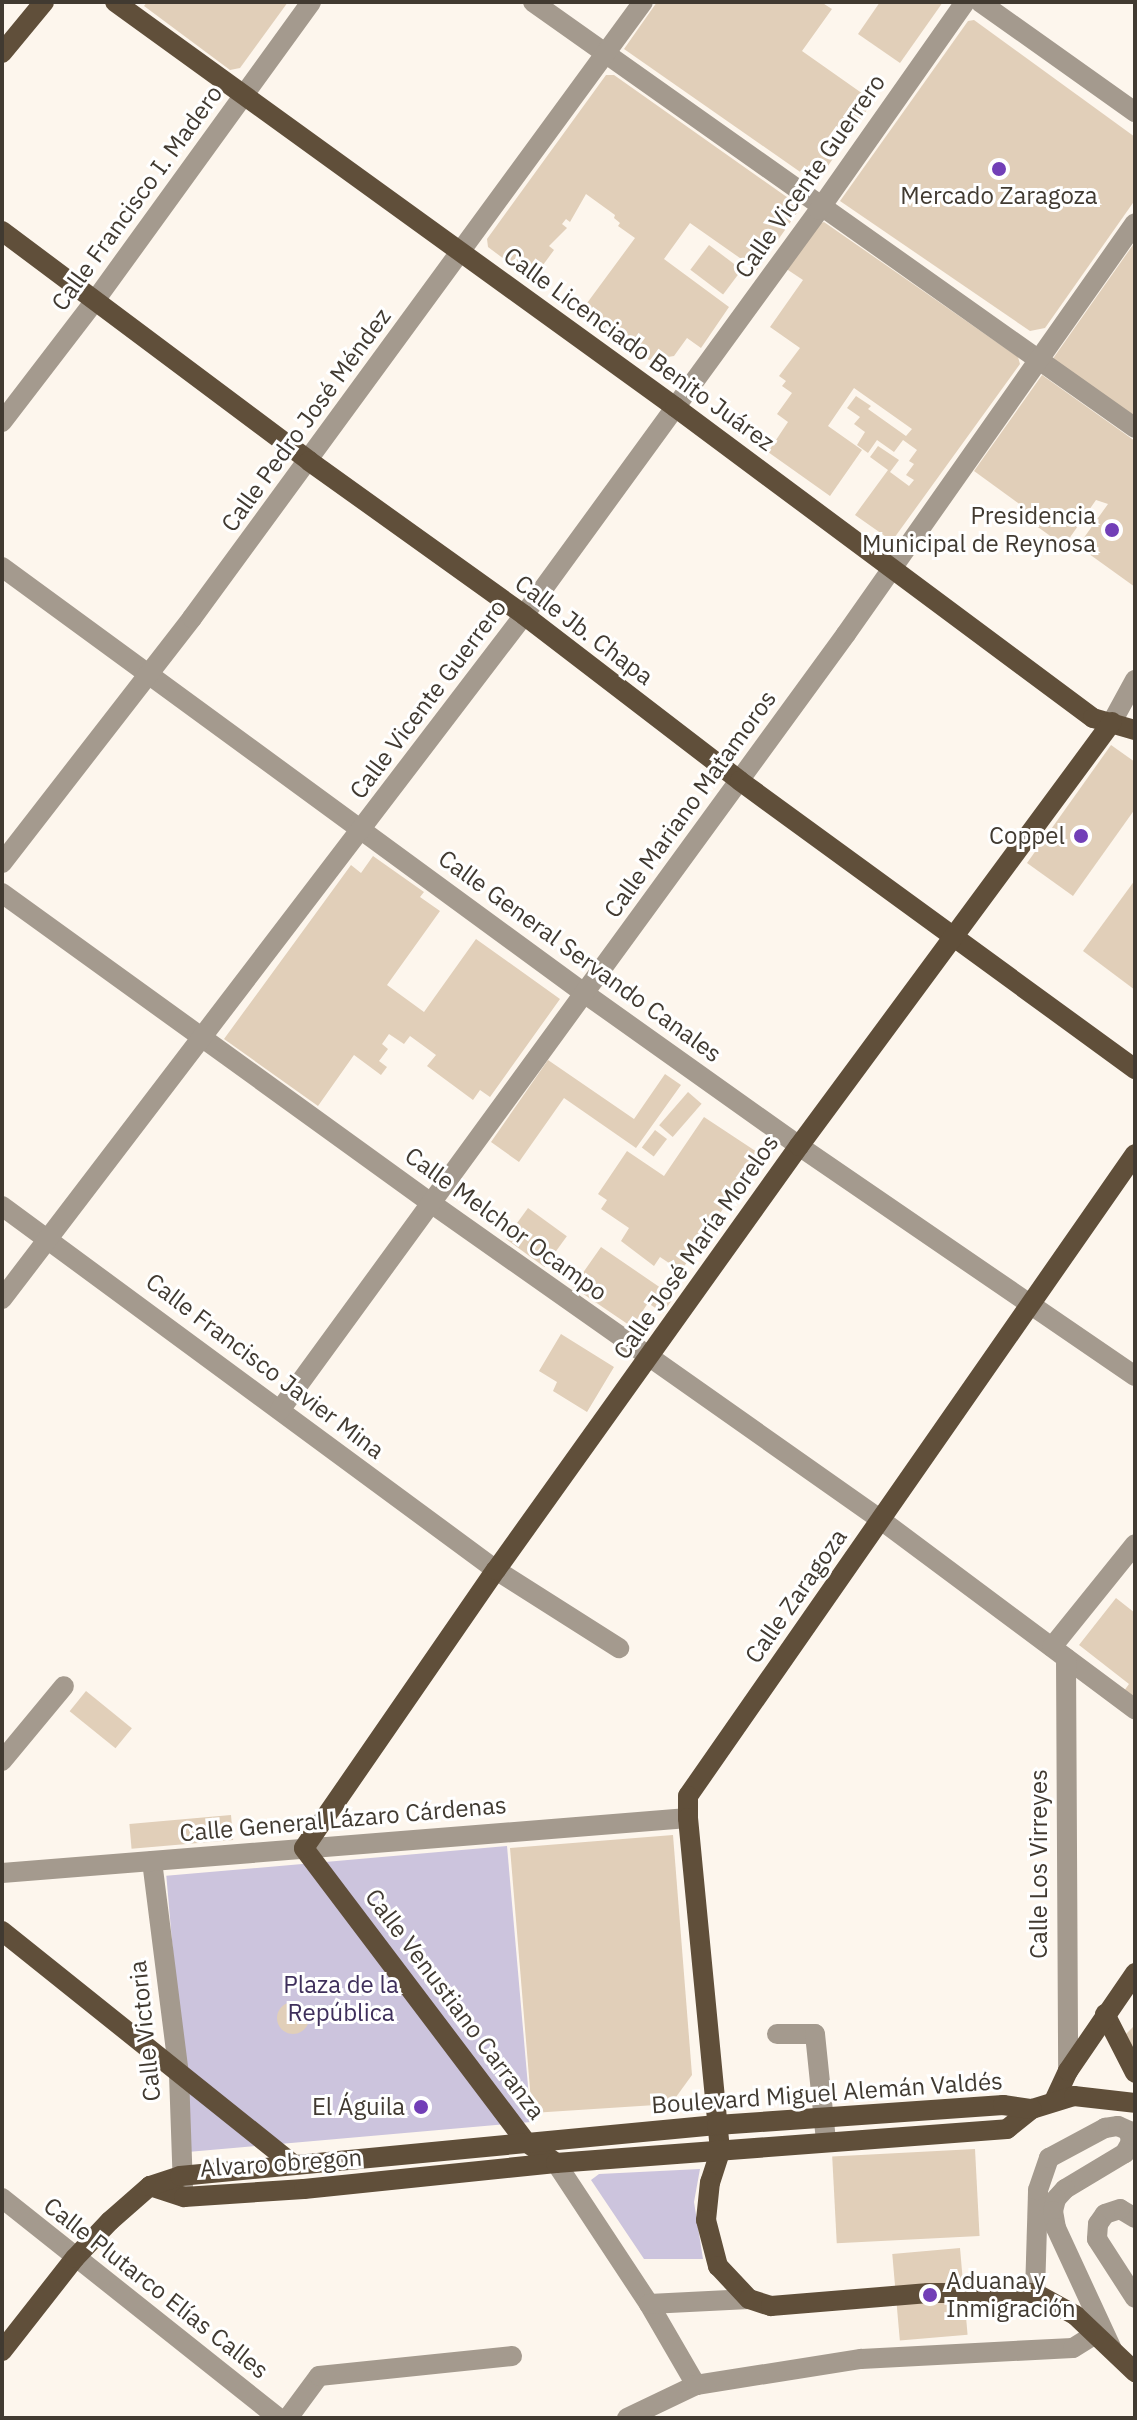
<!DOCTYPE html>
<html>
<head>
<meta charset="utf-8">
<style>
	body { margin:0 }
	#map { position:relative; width:1137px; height:2420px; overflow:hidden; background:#fdf6ed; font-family:"IBM Plex Sans",sans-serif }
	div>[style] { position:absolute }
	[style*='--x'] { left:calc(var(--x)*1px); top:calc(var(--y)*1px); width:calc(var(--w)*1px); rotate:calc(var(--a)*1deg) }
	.green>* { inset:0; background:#ccc4dd; transform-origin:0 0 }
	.building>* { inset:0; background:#e1cfb9; transform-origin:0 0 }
	.round { border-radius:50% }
	.minor>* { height:20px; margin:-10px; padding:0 10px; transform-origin:10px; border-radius:10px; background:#a49a8e }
	.major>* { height:20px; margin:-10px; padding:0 10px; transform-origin:10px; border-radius:10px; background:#604f3a }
	.dots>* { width:22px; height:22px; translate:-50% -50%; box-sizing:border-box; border:4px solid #fff; border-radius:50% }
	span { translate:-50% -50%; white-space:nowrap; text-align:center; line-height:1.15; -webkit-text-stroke:6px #fff; paint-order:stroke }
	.street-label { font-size:24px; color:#413a31 }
	.poi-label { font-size:24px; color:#413a31 }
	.right { translate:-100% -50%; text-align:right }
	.left { translate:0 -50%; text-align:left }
	.park-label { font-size:24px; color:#3e2f5b }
	.frame { position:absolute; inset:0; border:4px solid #413a31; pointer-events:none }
</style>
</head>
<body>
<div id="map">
	<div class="green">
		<i style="left:507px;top:1846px;width:277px;height:342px;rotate:85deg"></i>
		<i style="clip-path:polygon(700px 2169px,694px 2202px,703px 2259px,644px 2259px,591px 2180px,599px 2174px)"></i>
	</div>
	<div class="building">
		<i style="clip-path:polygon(147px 2px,288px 2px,240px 68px,230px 70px,144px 6px)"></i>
		<i style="clip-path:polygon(657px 2px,821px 2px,832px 9px,802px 51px,873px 101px,816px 183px,624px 49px)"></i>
		<i style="clip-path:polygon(880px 2px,943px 2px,900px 63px,858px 34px)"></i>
		<i style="clip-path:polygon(974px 20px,1135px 137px,1135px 200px,1045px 328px,1030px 331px,840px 201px,968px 21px)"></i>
		<i style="clip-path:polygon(606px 75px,614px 75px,801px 207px,757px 270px,690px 223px,664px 259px,729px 307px,701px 348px,687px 338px,674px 356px,649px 360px,642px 355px,639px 359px,579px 314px,635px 238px,618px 226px,620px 223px,614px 218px,615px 215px,586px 194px,570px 222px,566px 219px,562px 224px,567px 228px,549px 246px,554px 250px,532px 280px,488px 247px,487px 239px)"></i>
		<i style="clip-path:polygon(824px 222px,1018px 357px,1020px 364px,892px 541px,855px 515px,888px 470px,870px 457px,878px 446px,899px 460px,890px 472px,909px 486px,914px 480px,906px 475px,914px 464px,909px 461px,917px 450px,903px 440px,894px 452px,877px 440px,868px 453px,857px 445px,865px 432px,854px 424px,860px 417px,847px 408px,856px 396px,871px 406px,868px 409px,906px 436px,912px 429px,854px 388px,828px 426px,862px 450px,830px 496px,768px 452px,788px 422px,777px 414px,792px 393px,782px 386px,786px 381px,779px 376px,800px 348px,770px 327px,803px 280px,785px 268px,816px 225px)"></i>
		<i style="clip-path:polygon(1135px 242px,1135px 417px,1052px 360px)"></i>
		<i style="left:709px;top:245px;width:41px;height:31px;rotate:37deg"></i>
		<i style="clip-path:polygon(1042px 375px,1135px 441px,1135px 587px,1078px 546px,1108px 504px,1096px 500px,1064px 546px,1020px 514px,1025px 508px,974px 471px)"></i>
		<i style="clip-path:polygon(1111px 745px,1135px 762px,1135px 809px,1073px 896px,1027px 863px)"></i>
		<i style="clip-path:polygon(373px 856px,424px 892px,420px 897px,440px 911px,387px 985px,424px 1012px,476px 939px,560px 999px,490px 1097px,480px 1090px,473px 1100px,427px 1066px,436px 1055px,410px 1036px,404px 1044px,389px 1034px,382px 1044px,388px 1049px,379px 1061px,387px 1067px,381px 1075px,354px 1055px,318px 1106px,224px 1039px,351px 865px,361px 873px)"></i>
		<i style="clip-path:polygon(1135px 880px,1135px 990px,1083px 951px)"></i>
		<i style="clip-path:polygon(548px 1060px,634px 1119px,665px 1074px,681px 1085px,636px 1148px,564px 1098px,519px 1162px,491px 1142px)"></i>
		<i style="left:688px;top:1092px;width:18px;height:44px;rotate:41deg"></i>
		<i style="clip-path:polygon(704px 1117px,760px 1154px,681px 1271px,660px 1257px,654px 1266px,621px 1241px,629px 1228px,601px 1209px,607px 1200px,598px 1194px,627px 1151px,664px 1176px)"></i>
		<i style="left:655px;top:1130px;width:15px;height:22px;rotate:37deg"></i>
		<i style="left:528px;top:1208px;width:48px;height:38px;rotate:36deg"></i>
		<i style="clip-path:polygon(601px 1247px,674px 1297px,663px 1313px,648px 1303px,632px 1327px,573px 1287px)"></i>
		<i style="clip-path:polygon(561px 1334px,614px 1367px,587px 1412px,553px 1391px,557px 1382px,539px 1371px)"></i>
		<i style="clip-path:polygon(1116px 1598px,1135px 1613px,1135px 1699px,1124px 1691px,1129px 1684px,1079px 1645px)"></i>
		<i style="left:86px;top:1691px;width:59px;height:26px;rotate:39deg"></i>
		<i style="left:231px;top:1815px;width:25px;height:102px;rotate:85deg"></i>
		<i style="clip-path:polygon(673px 1835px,692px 2075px,671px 2104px,532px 2113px,510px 1848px)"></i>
		<i class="round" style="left:277px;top:2002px;width:32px;height:32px"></i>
		<i style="clip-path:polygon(1135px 2025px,1135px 2051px,1131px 2050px,1123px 2037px)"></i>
		<i style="left:975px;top:2149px;width:87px;height:143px;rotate:87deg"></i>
		<i style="left:960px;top:2248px;width:87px;height:68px;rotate:85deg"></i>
	</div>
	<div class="minor">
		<i style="--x:533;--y:2;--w:737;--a:35.28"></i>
		<i style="--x:980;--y:2;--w:190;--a:35.4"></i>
		<i style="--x:2;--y:422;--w:151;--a:-52.5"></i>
		<i style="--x:94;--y:302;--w:370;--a:-54.1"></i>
		<i style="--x:2;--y:567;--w:721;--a:36.2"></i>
		<i style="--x:584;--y:993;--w:264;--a:35.4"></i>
		<i style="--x:799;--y:1146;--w:407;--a:34.4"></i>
		<i style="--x:1112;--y:722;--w:48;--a:-61.3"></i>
		<i style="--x:2;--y:863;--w:310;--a:-52.2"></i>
		<i style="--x:192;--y:618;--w:763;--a:-53.79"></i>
		<i style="--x:2;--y:893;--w:529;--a:35.85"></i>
		<i style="--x:431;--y:1203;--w:550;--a:35.16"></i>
		<i style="--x:881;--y:1520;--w:317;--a:36.7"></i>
		<i style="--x:2;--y:1206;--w:614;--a:36.38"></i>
		<i style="--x:496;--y:1570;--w:146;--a:32.4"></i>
		<i style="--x:2;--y:1299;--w:860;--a:-52.65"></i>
		<i style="--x:524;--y:615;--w:501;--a:-53.93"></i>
		<i style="--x:819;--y:210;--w:254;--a:-54.9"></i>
		<i style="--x:280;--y:1410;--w:960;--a:-53.89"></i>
		<i style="--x:846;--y:634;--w:502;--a:-54.89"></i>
		<i style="--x:1052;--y:1647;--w:132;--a:-51.1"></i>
		<i style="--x:1066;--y:1658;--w:413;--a:89.7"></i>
		<i style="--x:2;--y:1761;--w:97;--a:-50.4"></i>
		<i style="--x:152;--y:1861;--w:215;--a:82.8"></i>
		<i style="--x:179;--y:2074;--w:117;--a:88"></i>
		<i style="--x:2;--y:1873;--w:688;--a:-4.58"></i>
		<i style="--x:777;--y:2034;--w:38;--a:0"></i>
		<i style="--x:815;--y:2034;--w:108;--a:84.1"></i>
		<i style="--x:556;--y:2163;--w:169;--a:56.6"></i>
		<i style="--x:649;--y:2304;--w:94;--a:59.9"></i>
		<i style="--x:2;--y:2198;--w:354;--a:38.5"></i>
		<i style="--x:1135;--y:2218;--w:17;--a:-149"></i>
		<i style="--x:1120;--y:2209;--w:16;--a:162"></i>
		<i style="--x:1105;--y:2214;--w:12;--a:125"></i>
		<i style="--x:1098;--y:2224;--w:15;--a:94"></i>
		<i style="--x:1097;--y:2239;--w:70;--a:57.2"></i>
		<i style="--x:1035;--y:2293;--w:103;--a:-88.3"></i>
		<i style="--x:1038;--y:2190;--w:34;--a:-71"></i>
		<i style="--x:1049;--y:2158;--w:64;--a:-28.2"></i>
		<i style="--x:1105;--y:2128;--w:13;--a:-9"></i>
		<i style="--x:1118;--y:2126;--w:12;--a:24"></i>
		<i style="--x:1129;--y:2131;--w:11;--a:80"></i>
		<i style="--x:1131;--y:2142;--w:13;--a:119"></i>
		<i style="--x:1125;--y:2153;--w:70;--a:149"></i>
		<i style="--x:1065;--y:2189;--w:13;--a:132"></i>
		<i style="--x:1056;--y:2199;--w:12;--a:104"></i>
		<i style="--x:1053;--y:2211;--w:17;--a:80"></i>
		<i style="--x:1056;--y:2228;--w:133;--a:65.2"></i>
		<i style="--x:649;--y:2304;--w:100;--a:-2.9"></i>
		<i style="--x:288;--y:2418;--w:52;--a:-53.6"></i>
		<i style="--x:319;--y:2376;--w:194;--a:-5.9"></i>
		<i style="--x:627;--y:2418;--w:76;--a:-25.6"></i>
		<i style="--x:696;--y:2385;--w:167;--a:-9"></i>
		<i style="--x:861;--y:2359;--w:212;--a:-3"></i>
		<i style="--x:1073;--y:2348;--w:28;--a:-32"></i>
	</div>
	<div class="major">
		<i style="--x:115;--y:2;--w:691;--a:35.87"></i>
		<i style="--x:675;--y:407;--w:521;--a:36.65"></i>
		<i style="--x:1093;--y:718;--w:44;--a:15.9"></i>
		<i style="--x:2;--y:53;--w:66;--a:-50.5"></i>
		<i style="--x:2;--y:231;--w:384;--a:36.8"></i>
		<i style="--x:309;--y:461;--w:264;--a:35.6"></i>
		<i style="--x:524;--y:615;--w:272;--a:37.5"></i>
		<i style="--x:740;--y:781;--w:489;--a:36.1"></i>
		<i style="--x:1135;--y:1154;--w:782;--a:124.85"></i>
		<i style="--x:688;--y:1796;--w:22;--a:90"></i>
		<i style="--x:688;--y:1818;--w:336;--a:84.5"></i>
		<i style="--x:720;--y:2152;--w:32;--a:108"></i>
		<i style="--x:710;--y:2182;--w:38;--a:96"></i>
		<i style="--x:706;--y:2220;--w:48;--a:75.4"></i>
		<i style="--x:718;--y:2266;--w:45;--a:46.8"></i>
		<i style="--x:749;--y:2299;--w:23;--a:18"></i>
		<i style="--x:771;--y:2306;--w:158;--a:-4.7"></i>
		<i style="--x:928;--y:2293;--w:107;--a:0"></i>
		<i style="--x:1035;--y:2293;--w:46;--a:28.8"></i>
		<i style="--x:1075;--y:2315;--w:83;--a:43.5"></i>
		<i style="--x:2;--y:1931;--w:373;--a:38.7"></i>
		<i style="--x:1105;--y:2014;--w:66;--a:63"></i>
		<i style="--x:1054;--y:2101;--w:33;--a:-65"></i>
		<i style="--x:1068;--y:2071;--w:119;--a:-55.6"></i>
		<i style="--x:556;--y:2163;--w:37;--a:-145"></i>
		<i style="--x:526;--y:2142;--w:368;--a:-127.1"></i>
		<i style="--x:304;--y:1848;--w:338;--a:-55.4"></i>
		<i style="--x:496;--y:1570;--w:521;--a:-54.45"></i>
		<i style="--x:799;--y:1146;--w:527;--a:-53.56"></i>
		<i style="--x:150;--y:2186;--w:36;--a:18"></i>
		<i style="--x:184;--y:2197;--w:120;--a:-3.8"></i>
		<i style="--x:304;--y:2189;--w:253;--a:-5.9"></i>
		<i style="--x:556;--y:2163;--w:452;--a:-4.3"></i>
		<i style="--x:1007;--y:2129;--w:32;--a:-39"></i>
		<i style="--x:1032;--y:2109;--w:44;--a:-17.2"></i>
		<i style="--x:1074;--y:2096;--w:61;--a:6.5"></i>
		<i style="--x:2;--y:2351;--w:118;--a:-51.9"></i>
		<i style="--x:75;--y:2258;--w:51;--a:-46.6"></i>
		<i style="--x:110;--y:2221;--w:53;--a:-41.2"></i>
		<i style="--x:150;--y:2186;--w:32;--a:-18"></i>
		<i style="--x:180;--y:2176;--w:539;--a:-5.43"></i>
		<i style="--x:717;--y:2125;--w:287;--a:-4"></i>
		<i style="--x:1003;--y:2105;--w:29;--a:8"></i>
	</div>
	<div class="dots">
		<i style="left:999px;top:169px;background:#723fb7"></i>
		<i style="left:1112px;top:530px;background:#723fb7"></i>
		<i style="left:1081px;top:836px;background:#723fb7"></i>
		<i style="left:421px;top:2107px;background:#723fb7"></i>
		<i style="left:930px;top:2295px;background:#723fb7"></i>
	</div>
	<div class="street-label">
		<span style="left:810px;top:176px;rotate:-55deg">Calle Vicente Guerrero</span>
		<span style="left:137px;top:198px;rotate:-54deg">Calle Francisco I. Madero</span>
		<span style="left:639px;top:349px;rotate:36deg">Calle Licenciado Benito Juárez</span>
		<span style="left:306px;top:420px;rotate:-54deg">Calle Pedro José Méndez</span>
		<span style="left:584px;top:630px;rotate:37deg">Calle Jb. Chapa</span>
		<span style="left:428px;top:699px;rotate:-53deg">Calle Vicente Guerrero</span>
		<span style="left:690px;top:804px;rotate:-54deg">Calle Mariano Matamoros</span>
		<span style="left:580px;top:956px;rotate:36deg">Calle General Servando Canales</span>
		<span style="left:506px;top:1224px;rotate:36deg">Calle Melchor Ocampo</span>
		<span style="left:696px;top:1247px;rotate:-55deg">Calle José María Morelos</span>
		<span style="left:265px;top:1366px;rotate:37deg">Calle Francisco Javier Mina</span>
		<span style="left:796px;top:1596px;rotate:-55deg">Calle Zaragoza</span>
		<span style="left:343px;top:1819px;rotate:-5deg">Calle General Lázaro Cárdenas</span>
		<span style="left:1039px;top:1864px;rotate:-90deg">Calle Los Virreyes</span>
		<span style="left:455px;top:2004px;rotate:53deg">Calle Venustiano Carranza</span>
		<span style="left:145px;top:2031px;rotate:-96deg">Calle Victoria</span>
		<span style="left:827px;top:2093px;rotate:-4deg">Boulevard Miguel Alemán Valdés</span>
		<span style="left:281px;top:2163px;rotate:-4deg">Alvaro obregon</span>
		<span style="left:156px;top:2288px;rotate:38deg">Calle Plutarco Elías Calles</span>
	</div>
	<div class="poi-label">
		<span style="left:999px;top:196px">Mercado Zaragoza</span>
		<span class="right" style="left:1096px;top:530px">Presidencia<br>Municipal de Reynosa</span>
		<span class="right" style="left:1065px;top:836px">Coppel</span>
		<span class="right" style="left:405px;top:2107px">El Águila</span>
		<span class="left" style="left:946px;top:2295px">Aduana y<br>Inmigración</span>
	</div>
	<div class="park-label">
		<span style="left:341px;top:1999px">Plaza de la<br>República</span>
	</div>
	<div class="frame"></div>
</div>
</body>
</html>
